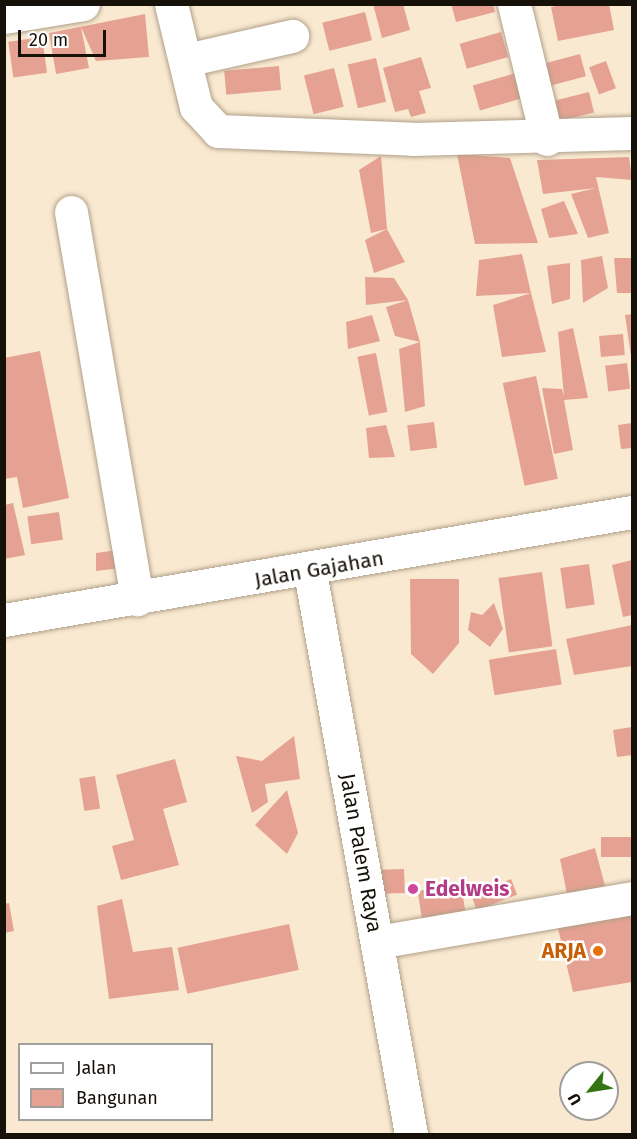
<!DOCTYPE html>
<html>
<head>
<meta charset="utf-8">
<style>
	body { margin:0 }
	#map { position:relative; width:637px; height:1139px; overflow:hidden; background:#fae9d1; font-family:"Fira Sans",sans-serif }
	div>[style] { position:absolute }
	[style*='--x'] { left:calc(var(--x)*1px); top:calc(var(--y)*1px); width:calc(var(--w)*1px); rotate:calc(var(--a)*1deg) }
	.building>* { inset:0; background:#e5a292; transform-origin:0 0 }
	.roads { filter:drop-shadow(0 0 2px #afa089) drop-shadow(0 0 2px #afa089) }
	.minor>* { height:33px; margin:-16.5px; padding:0 16.5px; transform-origin:16.5px; border-radius:16.5px; background:#fff }
	.tertiary>* { height:33px; margin:-16.5px; padding:0 16.5px; transform-origin:16.5px; border-radius:16.5px; background:#fff }
	.dots>* { width:16px; height:16px; translate:-50% -50%; box-sizing:border-box; border:3px solid #fff; border-radius:50% }
	span { translate:-50% -50%; white-space:nowrap; text-align:center; line-height:1.15; -webkit-text-stroke:5px #fff; paint-order:stroke }
	.street-label { font-size:21px; color:#151008 }
	.hotel-label { font-size:21px; color:#b23c85; font-weight:700 }
	.left { translate:0 -50%; text-align:left }
	.food-label { font-size:21px; color:#c56008; font-weight:700 }
	.right { translate:-100% -50%; text-align:right }
	.frame { position:absolute; inset:0; border:6px solid #151008; pointer-events:none }
	.legend { position:absolute; left:18px; top:1043px; width:195px; height:78px; box-sizing:border-box; background:#fff; border:2px solid #a19f9c; margin:0; padding:8px 10px; list-style:none; font-size:18px; color:#151008 }
	.legend li { display:flex; align-items:center; gap:12px; height:30px }
	.legend b { width:30px; border:2px solid #a19f9c }
	.north { position:absolute; left:559px; top:1061px; width:60px; height:60px; box-sizing:border-box; background:#fff; border:2px solid #a19f9c; border-radius:50%; rotate:240deg; font-size:16px; font-weight:700; line-height:24px; text-align:center; color:#151008 }
	.north::after { content:''; display:block; margin:auto; width:21px; height:27px; background:#347511; clip-path:polygon(50% 0,100% 100%,50% 72%,0 100%) }
	.scale { position:absolute; left:18px; top:30px; width:88px; height:27px; box-sizing:border-box; border:3px solid #151008; border-top:0; padding-left:8px; font-size:18px; line-height:21px; white-space:nowrap; color:#151008; -webkit-text-stroke:4px #fff; paint-order:stroke }
</style>
</head>
<body>
<div id="map">
	<div class="building">
		<i style="clip-path:polygon(373px 4px,403px 4px,410px 30px,382px 38px)"></i>
		<i style="clip-path:polygon(451px 4px,493px 4px,495px 12px,456px 22px)"></i>
		<i style="clip-path:polygon(565px 4px,609px 4px,614px 30px,558px 41px,551px 7px)"></i>
		<i style="left:365px;top:12px;width:29px;height:44px;rotate:76deg"></i>
		<i style="clip-path:polygon(145px 14px,149px 57px,96px 61px,81px 27px,89px 68px,56px 74px,49px 33px)"></i>
		<i style="left:501px;top:32px;width:26px;height:43px;rotate:74deg"></i>
		<i style="left:42px;top:37px;width:36px;height:34px;rotate:82deg"></i>
		<i style="left:580px;top:54px;width:23px;height:36px;rotate:75deg"></i>
		<i style="clip-path:polygon(421px 57px,431px 88px,419px 91px,426px 113px,411px 117px,408px 109px,395px 112px,383px 68px)"></i>
		<i style="left:376px;top:58px;width:45px;height:29px;rotate:77deg"></i>
		<i style="left:606px;top:61px;width:29px;height:18px;rotate:70deg"></i>
		<i style="left:279px;top:66px;width:24px;height:55px;rotate:85deg"></i>
		<i style="left:334px;top:68px;width:40px;height:31px;rotate:76deg"></i>
		<i style="left:516px;top:73px;width:26px;height:45px;rotate:74deg"></i>
		<i style="left:589px;top:92px;width:21px;height:38px;rotate:76deg"></i>
		<i style="clip-path:polygon(457px 154px,510px 158px,538px 243px,475px 244px)"></i>
		<i style="clip-path:polygon(381px 156px,387px 229px,371px 233px,359px 170px)"></i>
		<i style="clip-path:polygon(629px 157px,632px 180px,596px 177px,609px 233px,588px 238px,571px 194px,596px 188px,543px 194px,537px 160px)"></i>
		<i style="clip-path:polygon(564px 201px,578px 234px,549px 238px,541px 209px)"></i>
		<i style="clip-path:polygon(387px 229px,405px 262px,374px 273px,365px 240px)"></i>
		<i style="clip-path:polygon(522px 254px,531px 293px,476px 296px,479px 260px)"></i>
		<i style="clip-path:polygon(602px 256px,608px 288px,583px 303px,581px 260px)"></i>
		<i style="clip-path:polygon(614px 258px,632px 258px,632px 293px,617px 293px)"></i>
		<i style="clip-path:polygon(570px 263px,570px 299px,552px 304px,547px 266px)"></i>
		<i style="clip-path:polygon(365px 277px,394px 278px,408px 300px,420px 342px,395px 336px,386px 307px,408px 300px,366px 305px)"></i>
		<i style="clip-path:polygon(531px 293px,546px 352px,502px 357px,493px 305px)"></i>
		<i style="clip-path:polygon(632px 314px,632px 356px,631px 356px,625px 315px)"></i>
		<i style="clip-path:polygon(372px 315px,380px 341px,348px 349px,346px 322px)"></i>
		<i style="clip-path:polygon(573px 328px,588px 398px,564px 400px,573px 450px,554px 454px,542px 388px,562px 389px,564px 396px,558px 332px)"></i>
		<i style="left:623px;top:334px;width:21px;height:24px;rotate:85deg"></i>
		<i style="clip-path:polygon(420px 342px,425px 406px,405px 412px,399px 349px)"></i>
		<i style="clip-path:polygon(40px 351px,69px 498px,23px 508px,17px 477px,4px 479px,4px 358px)"></i>
		<i style="left:376px;top:353px;width:60px;height:19px;rotate:79deg"></i>
		<i style="left:627px;top:363px;width:26px;height:22px;rotate:83deg"></i>
		<i style="left:536px;top:376px;width:105px;height:34px;rotate:78deg"></i>
		<i style="left:434px;top:422px;width:26px;height:27px;rotate:83deg"></i>
		<i style="clip-path:polygon(632px 423px,632px 448px,621px 449px,618px 425px)"></i>
		<i style="clip-path:polygon(386px 425px,395px 457px,369px 458px,366px 428px)"></i>
		<i style="clip-path:polygon(13px 503px,25px 555px,4px 559px,4px 505px)"></i>
		<i style="left:59px;top:512px;width:28px;height:32px;rotate:82deg"></i>
		<i style="clip-path:polygon(125px 549px,130px 567px,96px 571px,96px 553px)"></i>
		<i style="clip-path:polygon(632px 560px,632px 615px,623px 617px,612px 565px)"></i>
		<i style="left:589px;top:564px;width:41px;height:29px;rotate:82deg"></i>
		<i style="left:542px;top:572px;width:75px;height:44px;rotate:82deg"></i>
		<i style="clip-path:polygon(410px 579px,459px 579px,459px 643px,433px 674px,411px 654px)"></i>
		<i style="clip-path:polygon(494px 603px,503px 629px,490px 647px,468px 630px,471px 612px,482px 615px)"></i>
		<i style="clip-path:polygon(632px 625px,632px 666px,574px 675px,566px 639px)"></i>
		<i style="left:556px;top:649px;width:36px;height:68px;rotate:81deg"></i>
		<i style="clip-path:polygon(632px 727px,632px 755px,617px 757px,613px 730px)"></i>
		<i style="clip-path:polygon(294px 736px,300px 779px,265px 784px,268px 802px,252px 813px,236px 756px,262px 761px)"></i>
		<i style="clip-path:polygon(175px 759px,187px 802px,163px 809px,179px 865px,121px 880px,112px 846px,134px 840px,116px 775px)"></i>
		<i style="left:95px;top:776px;width:33px;height:16px;rotate:81deg"></i>
		<i style="clip-path:polygon(287px 790px,298px 833px,287px 854px,255px 825px)"></i>
		<i style="left:632px;top:837px;width:20px;height:31px;rotate:90deg"></i>
		<i style="clip-path:polygon(595px 848px,605px 886px,567px 894px,560px 859px)"></i>
		<i style="left:404px;top:869px;width:24px;height:24px;rotate:88deg"></i>
		<i style="left:511px;top:879px;width:17px;height:43px;rotate:69deg"></i>
		<i style="left:461px;top:884px;width:30px;height:44px;rotate:81deg"></i>
		<i style="clip-path:polygon(122px 899px,133px 952px,172px 947px,179px 990px,109px 999px,97px 906px)"></i>
		<i style="clip-path:polygon(9px 903px,14px 931px,4px 933px,4px 904px)"></i>
		<i style="clip-path:polygon(632px 907px,632px 982px,573px 992px,556px 920px)"></i>
		<i style="left:289px;top:924px;width:47px;height:114px;rotate:78deg"></i>
	</div>
	<div class="roads">
		<div class="minor">
			<i style="--x:171;--y:4;--w:106;--a:76.4"></i>
			<i style="--x:196;--y:107;--w:33;--a:47"></i>
			<i style="--x:218;--y:131;--w:195;--a:2.3"></i>
			<i style="--x:413;--y:139;--w:219;--a:-1.6"></i>
			<i style="--x:514;--y:4;--w:139;--a:76.3"></i>
			<i style="--x:4;--y:17;--w:80;--a:-9.3"></i>
			<i style="--x:186;--y:60;--w:109;--a:-12.8"></i>
			<i style="--x:71;--y:212;--w:393;--a:80.3"></i>
			<i style="--x:310;--y:572;--w:571;--a:79.81"></i>
			<i style="--x:378;--y:942;--w:258;--a:-9.8"></i>
		</div>
		<div class="tertiary">
			<i style="--x:4;--y:620;--w:637;--a:-9.76"></i>
		</div>
	</div>
	<div class="dots">
		<i style="left:413px;top:889px;background:#d1479c"></i>
		<i style="left:598px;top:951px;background:#e8710a"></i>
	</div>
	<div class="street-label">
		<span style="left:319px;top:569px;rotate:-10deg">Jalan Gajahan</span>
		<span style="left:361px;top:853px;rotate:80deg">Jalan Palem Raya</span>
	</div>
	<div class="hotel-label">
		<span class="left" style="left:425px;top:889px">Edelweis</span>
	</div>
	<div class="food-label">
		<span class="right" style="left:586px;top:951px">ARJA</span>
	</div>
	<div class="frame"></div>
	<ul class="legend">
	<li><b style="height:8px;background:#fff"></b>Jalan</li>
	<li><b style="height:16px;background:#e5a292"></b>Bangunan</li>
	</ul>
	<div class="north">U</div>
	<div class="scale">20 m</div>
</div>
</body>
</html>
